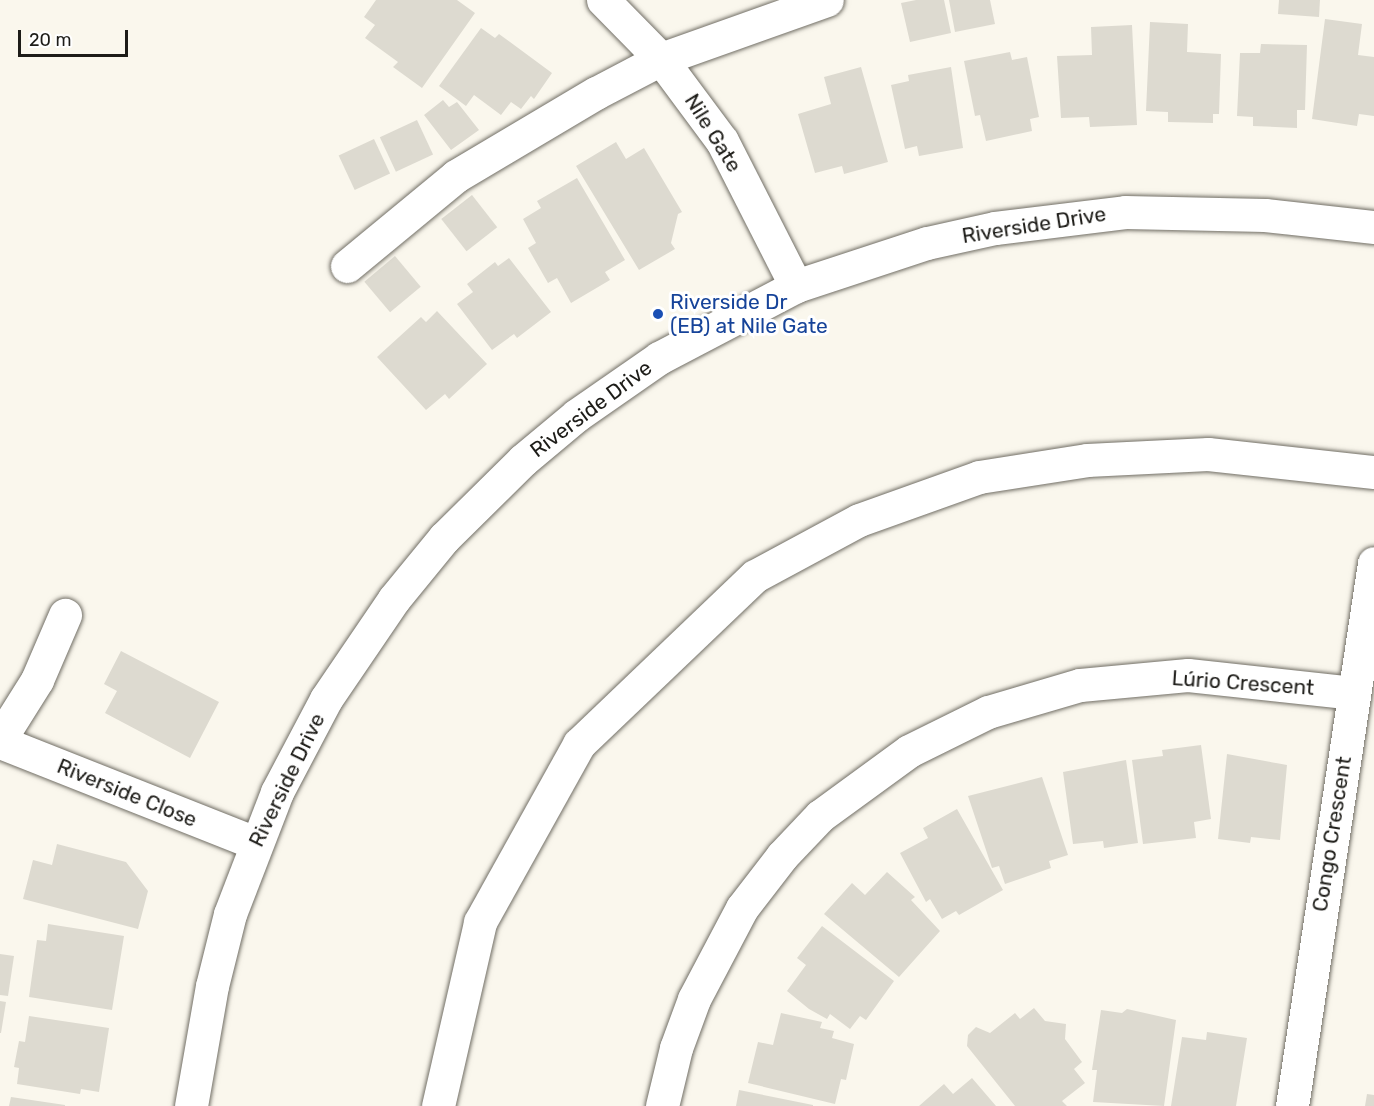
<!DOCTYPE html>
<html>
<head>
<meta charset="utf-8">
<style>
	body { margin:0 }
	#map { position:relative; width:1374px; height:1106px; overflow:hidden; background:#faf7ed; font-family:Rubik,sans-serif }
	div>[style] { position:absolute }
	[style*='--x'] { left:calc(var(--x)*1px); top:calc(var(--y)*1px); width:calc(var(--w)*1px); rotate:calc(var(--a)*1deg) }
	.building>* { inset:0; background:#dddad0; transform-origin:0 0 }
	.roads { filter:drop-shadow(0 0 2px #716e65) drop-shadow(0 0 2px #716e65) }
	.minor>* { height:33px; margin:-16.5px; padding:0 16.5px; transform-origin:16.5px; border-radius:16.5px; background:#fff }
	.dots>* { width:16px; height:16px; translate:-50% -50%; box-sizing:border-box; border:3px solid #fff; border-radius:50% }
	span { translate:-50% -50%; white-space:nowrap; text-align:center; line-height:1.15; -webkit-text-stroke:6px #fff; paint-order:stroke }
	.street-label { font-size:21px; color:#1d1c18 }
	.transit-label { font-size:21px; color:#164399 }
	.left { translate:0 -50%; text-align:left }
	.scale { position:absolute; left:18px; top:30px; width:110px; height:27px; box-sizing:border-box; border:3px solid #1d1c18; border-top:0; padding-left:8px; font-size:18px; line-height:21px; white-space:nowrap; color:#1d1c18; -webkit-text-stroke:4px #fff; paint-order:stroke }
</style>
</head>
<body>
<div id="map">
	<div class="building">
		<i style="clip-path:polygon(376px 0,457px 0,475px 13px,422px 88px,393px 67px,398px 62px,365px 38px,375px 25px,364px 17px)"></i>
		<i style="clip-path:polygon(916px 0,944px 0,951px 33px,910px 42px,901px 3px)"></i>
		<i style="clip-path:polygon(949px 0,990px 0,995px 24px,955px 32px)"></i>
		<i style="clip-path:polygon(1279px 0,1320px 0,1319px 17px,1278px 14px)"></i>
		<i style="clip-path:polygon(1325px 19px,1362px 24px,1358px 55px,1374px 57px,1374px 116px,1359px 114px,1357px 126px,1312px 119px)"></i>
		<i style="clip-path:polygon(1150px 22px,1188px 24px,1187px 52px,1221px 54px,1219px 114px,1213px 114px,1213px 123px,1168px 122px,1168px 112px,1146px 111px)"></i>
		<i style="clip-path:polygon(1132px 25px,1137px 125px,1090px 127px,1089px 117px,1061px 118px,1057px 56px,1092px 55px,1091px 27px)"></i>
		<i style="clip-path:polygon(481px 28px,495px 38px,499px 34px,552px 73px,534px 99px,531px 96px,521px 109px,511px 102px,501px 115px,474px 95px,466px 106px,439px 86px)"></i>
		<i style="clip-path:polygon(1261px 44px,1307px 45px,1305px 110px,1297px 110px,1297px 128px,1253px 126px,1253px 117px,1237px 116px,1240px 53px,1260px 53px)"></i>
		<i style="clip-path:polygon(1010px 52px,1012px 60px,1027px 57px,1039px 117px,1030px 119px,1032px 131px,986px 141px,980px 115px,975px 116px,964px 61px)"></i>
		<i style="clip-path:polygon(861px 67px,888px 162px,844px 174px,842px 166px,815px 173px,798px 114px,831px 104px,824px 77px)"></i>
		<i style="clip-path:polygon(951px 67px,963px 148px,919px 156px,917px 146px,905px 149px,891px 85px,909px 81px,908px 75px)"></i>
		<i style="clip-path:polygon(443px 100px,449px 107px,457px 102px,479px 130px,451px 150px,424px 115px)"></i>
		<i style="left:417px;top:120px;width:38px;height:41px;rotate:65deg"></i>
		<i style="left:374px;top:139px;width:38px;height:39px;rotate:65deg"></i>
		<i style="clip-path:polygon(616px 142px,626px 159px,644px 148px,682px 212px,678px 214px,671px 243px,675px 249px,639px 270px,576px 166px)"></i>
		<i style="clip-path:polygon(577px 178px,625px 260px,605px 272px,610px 280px,571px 303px,557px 278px,548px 283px,528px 248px,536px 243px,523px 219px,541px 208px,537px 201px)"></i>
		<i style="left:472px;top:195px;width:41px;height:39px;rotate:52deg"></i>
		<i style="left:395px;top:256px;width:40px;height:40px;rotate:50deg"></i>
		<i style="clip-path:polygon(509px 258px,551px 312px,517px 338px,514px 334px,492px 350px,457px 304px,473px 292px,467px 284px,495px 262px,498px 266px)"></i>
		<i style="clip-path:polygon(437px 311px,487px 364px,449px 399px,445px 394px,426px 410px,377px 357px,421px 317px,426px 322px)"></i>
		<i style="clip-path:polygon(121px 651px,219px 702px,190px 758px,105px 713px,117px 691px,104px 684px)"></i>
		<i style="clip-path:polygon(1201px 745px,1211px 819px,1194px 822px,1196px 838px,1143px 844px,1132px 760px,1163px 756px,1162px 750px)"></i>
		<i style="clip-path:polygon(1227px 754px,1287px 765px,1280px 840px,1251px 837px,1250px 843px,1218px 839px)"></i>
		<i style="clip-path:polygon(1126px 760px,1138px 843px,1104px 848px,1103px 841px,1073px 844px,1063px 772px)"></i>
		<i style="clip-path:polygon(1042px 777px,1068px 855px,1049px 861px,1051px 868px,1005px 884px,999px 866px,992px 868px,968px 796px)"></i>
		<i style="clip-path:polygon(957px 809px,1003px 890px,959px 915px,956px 911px,942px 919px,930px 899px,926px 902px,900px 853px,928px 838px,923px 828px)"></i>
		<i style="clip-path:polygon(57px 844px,126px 862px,148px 891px,138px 929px,23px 899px,33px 860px,52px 865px)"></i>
		<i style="clip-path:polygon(887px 872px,915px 897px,911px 900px,940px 931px,899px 977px,824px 914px,852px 883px,865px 895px)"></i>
		<i style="clip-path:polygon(48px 924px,124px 936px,112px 1010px,29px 997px,37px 940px,46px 941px)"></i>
		<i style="clip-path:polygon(822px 926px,894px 981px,866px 1020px,860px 1016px,850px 1029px,830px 1014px,827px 1019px,809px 1009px,787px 991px,806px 965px,797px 958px)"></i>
		<i style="clip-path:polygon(0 954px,14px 956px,8px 996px,0 995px)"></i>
		<i style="clip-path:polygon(0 1001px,6px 1002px,1px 1033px,0 1033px)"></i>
		<i style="clip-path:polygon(1034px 1008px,1045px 1021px,1066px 1024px,1065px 1039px,1082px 1062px,1074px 1069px,1085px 1083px,1062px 1101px,1067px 1106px,1015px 1106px,967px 1046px,968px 1035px,976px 1027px,990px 1033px,1015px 1013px,1020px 1019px)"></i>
		<i style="clip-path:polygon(1127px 1009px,1176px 1020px,1164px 1106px,1093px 1102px,1097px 1070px,1092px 1070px,1101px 1010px,1122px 1013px)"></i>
		<i style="clip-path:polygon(781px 1013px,822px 1022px,820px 1028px,834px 1031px,832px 1038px,854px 1044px,846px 1080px,841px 1079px,835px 1104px,748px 1083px,758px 1042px,773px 1045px)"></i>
		<i style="clip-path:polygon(29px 1016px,109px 1028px,99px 1092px,81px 1089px,80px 1094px,17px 1084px,19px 1068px,14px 1067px,19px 1041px,25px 1042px)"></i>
		<i style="clip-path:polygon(1207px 1032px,1247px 1038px,1236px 1106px,1171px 1106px,1182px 1037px,1206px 1040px)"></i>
		<i style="clip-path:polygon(972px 1078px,996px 1106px,919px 1106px,944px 1084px,953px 1094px)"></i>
		<i style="clip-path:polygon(739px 1090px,813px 1105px,813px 1106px,736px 1106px)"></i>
		<i style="clip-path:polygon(1367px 1094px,1374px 1095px,1374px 1106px,1365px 1106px)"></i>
		<i style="clip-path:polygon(11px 1097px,65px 1105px,65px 1106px,9px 1106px)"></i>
	</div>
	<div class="roads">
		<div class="minor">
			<i style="--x:603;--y:0;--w:83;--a:45.5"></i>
			<i style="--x:661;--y:59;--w:102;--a:53.4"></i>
			<i style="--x:722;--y:141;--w:163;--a:63"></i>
			<i style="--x:347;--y:266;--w:141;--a:-39.5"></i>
			<i style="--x:456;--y:176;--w:163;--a:-30.7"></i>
			<i style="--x:596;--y:93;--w:73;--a:-27.6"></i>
			<i style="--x:661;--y:59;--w:176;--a:-19.6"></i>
			<i style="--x:0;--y:739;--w:70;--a:-57.9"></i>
			<i style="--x:37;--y:680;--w:71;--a:-66.7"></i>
			<i style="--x:0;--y:742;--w:274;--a:21.6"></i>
			<i style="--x:191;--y:1106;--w:122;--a:-80.1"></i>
			<i style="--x:212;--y:986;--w:74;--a:-76"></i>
			<i style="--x:230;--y:914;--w:131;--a:-68.9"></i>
			<i style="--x:277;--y:792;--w:105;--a:-62.2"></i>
			<i style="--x:326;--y:699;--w:121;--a:-55.8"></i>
			<i style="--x:394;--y:599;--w:79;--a:-50.7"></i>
			<i style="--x:444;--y:538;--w:111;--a:-44.6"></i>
			<i style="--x:523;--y:460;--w:70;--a:-39.8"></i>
			<i style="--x:577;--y:415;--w:100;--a:-34.8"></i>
			<i style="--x:659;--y:358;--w:155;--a:-27.7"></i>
			<i style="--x:796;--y:286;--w:138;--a:-18.2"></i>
			<i style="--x:927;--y:243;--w:70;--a:-12.4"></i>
			<i style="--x:995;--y:228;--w:131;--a:-7"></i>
			<i style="--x:1125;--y:212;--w:140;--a:1.2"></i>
			<i style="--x:1265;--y:215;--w:110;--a:6.3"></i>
			<i style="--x:438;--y:1106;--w:189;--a:-77.1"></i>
			<i style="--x:480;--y:922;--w:204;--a:-60.9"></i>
			<i style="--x:579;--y:744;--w:243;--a:-43.7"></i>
			<i style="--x:755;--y:576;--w:118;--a:-28.3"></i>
			<i style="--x:859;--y:520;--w:127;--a:-19.7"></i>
			<i style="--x:979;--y:477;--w:109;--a:-8.9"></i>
			<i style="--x:1087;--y:460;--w:121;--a:-2.8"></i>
			<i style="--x:1208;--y:454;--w:167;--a:6.2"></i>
			<i style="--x:662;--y:1106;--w:60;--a:-76.4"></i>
			<i style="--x:676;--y:1048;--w:52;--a:-69.8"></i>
			<i style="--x:694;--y:999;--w:103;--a:-62.2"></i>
			<i style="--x:742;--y:908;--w:66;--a:-52.4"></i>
			<i style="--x:782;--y:856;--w:55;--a:-46.5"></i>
			<i style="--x:820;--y:816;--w:110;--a:-36.1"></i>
			<i style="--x:909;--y:751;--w:88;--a:-26.3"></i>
			<i style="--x:988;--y:712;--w:96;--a:-16.4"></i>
			<i style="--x:1080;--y:685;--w:108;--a:-5.3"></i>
			<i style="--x:1188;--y:675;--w:166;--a:6.2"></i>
			<i style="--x:1292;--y:1106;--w:549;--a:-81.41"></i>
		</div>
	</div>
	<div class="dots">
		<i style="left:658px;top:314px;background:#1a4fb4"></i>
	</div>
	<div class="street-label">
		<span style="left:713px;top:133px;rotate:58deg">Nile Gate</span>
		<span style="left:1034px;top:225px;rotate:-9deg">Riverside Drive</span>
		<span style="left:591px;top:409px;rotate:-37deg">Riverside Drive</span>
		<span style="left:1243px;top:683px;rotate:4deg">Lúrio Crescent</span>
		<span style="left:287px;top:780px;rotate:-64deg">Riverside Drive</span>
		<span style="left:127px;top:793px;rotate:22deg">Riverside Close</span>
		<span style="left:1332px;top:834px;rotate:-81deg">Congo Crescent</span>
	</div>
	<div class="transit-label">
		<span class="left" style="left:670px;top:314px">Riverside Dr<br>(EB) at Nile Gate</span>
	</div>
	<div class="scale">20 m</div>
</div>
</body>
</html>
